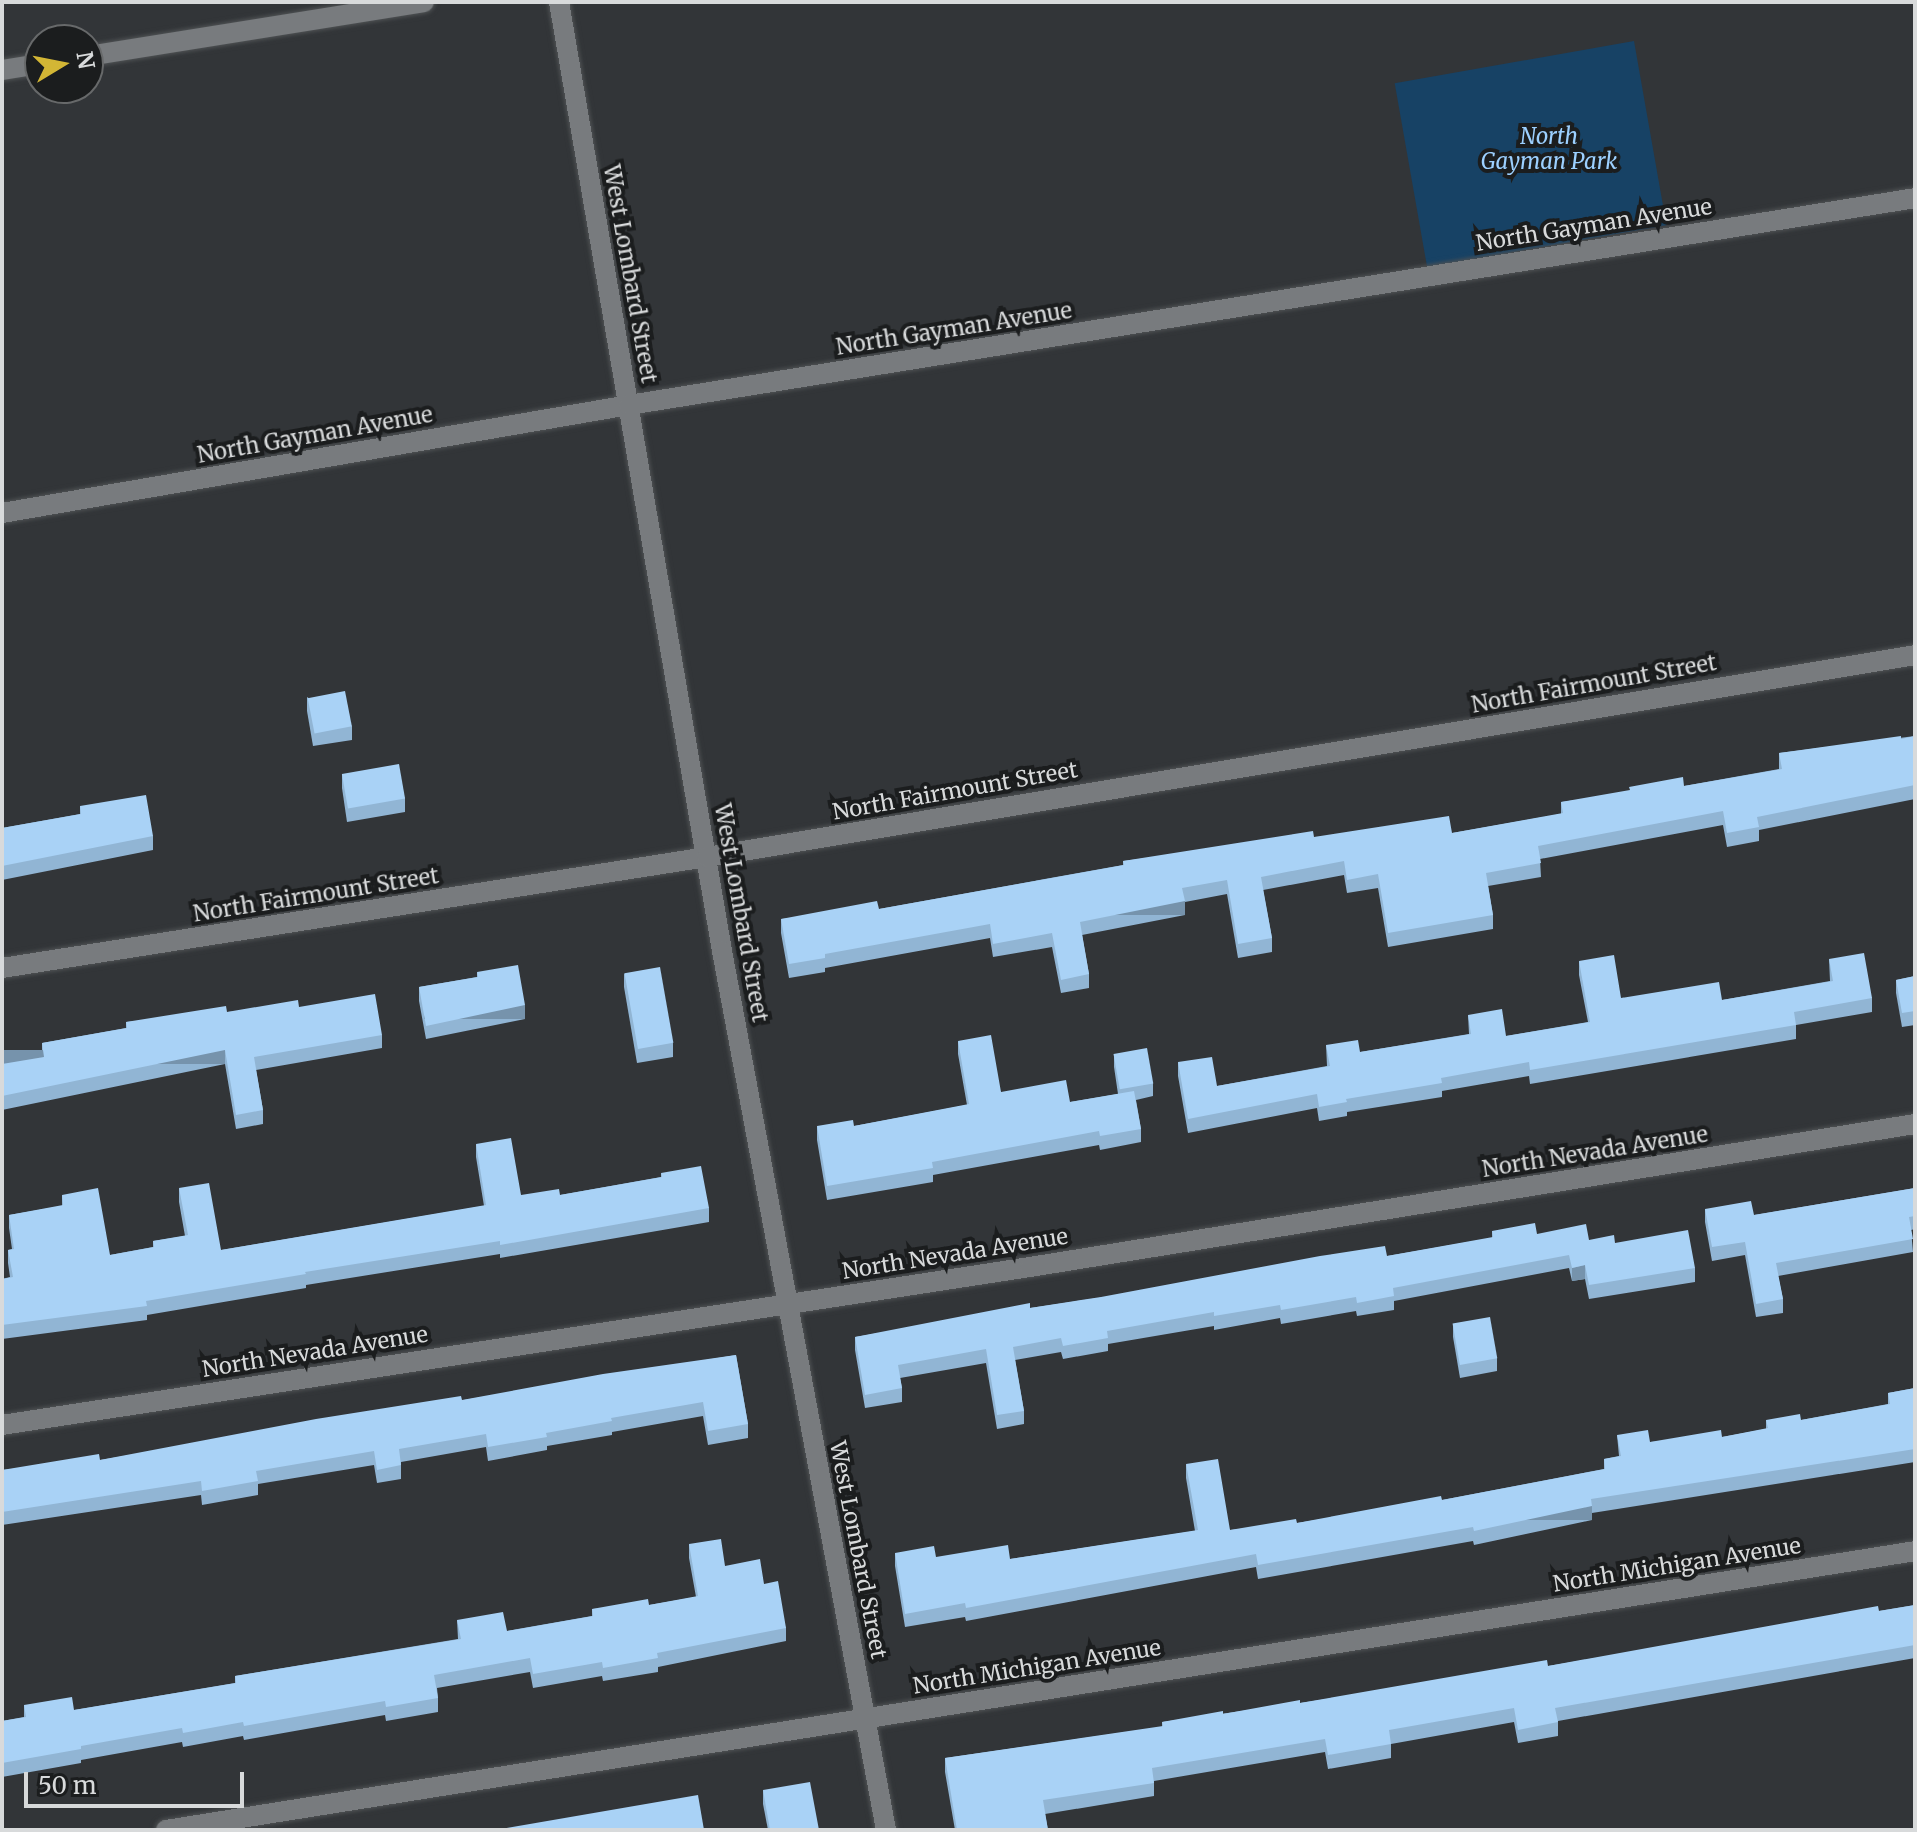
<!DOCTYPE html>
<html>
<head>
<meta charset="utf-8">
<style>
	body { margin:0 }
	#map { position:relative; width:1917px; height:1832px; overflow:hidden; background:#323538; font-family:Merriweather,serif }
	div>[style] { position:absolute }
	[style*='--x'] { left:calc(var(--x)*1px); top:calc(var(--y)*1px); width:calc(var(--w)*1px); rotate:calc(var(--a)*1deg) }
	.green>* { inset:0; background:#174265; transform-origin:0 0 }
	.roads { filter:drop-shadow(0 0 2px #4f5254) drop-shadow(0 0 2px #4f5254) }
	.street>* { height:20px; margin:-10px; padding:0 10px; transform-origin:10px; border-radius:10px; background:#787b7e }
	.secondary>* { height:20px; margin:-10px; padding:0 10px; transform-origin:10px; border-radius:10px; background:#787b7e }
	.wall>* { inset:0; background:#91b5d4 }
	.shaded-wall>* { inset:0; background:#7693ac; transform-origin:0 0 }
	.building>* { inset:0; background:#a9d2f6; transform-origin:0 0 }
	span { translate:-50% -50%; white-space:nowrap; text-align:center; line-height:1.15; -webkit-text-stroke:8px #1b1d1e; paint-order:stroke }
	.park-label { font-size:22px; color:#9cd0ff; font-style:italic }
	.street-label { font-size:22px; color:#d8dadb }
	.frame { position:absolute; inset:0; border:4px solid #d8dadb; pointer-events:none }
	.north { position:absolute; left:24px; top:24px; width:80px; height:80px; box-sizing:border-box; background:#1b1d1e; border:2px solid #67696a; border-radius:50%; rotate:80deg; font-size:22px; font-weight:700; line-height:32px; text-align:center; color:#d8dadb }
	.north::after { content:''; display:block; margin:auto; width:28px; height:36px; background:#d3b635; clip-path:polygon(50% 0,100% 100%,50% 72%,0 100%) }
	.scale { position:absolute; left:24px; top:1772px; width:220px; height:36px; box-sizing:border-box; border:4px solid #d8dadb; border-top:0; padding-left:10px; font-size:24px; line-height:28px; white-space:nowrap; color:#d8dadb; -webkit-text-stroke:6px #1b1d1e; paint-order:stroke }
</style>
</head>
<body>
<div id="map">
	<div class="green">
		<i style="left:1634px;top:41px;width:187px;height:243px;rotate:80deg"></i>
	</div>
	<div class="roads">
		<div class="street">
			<i style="--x:559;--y:2;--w:963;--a:80.25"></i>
			<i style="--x:722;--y:951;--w:894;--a:79.43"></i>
			<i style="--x:88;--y:56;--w:340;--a:-9.1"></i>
			<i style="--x:2;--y:70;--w:38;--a:-9"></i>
			<i style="--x:2;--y:513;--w:636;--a:-9.77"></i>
			<i style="--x:629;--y:405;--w:1303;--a:-9.14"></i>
			<i style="--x:2;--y:1425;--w:1040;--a:-8.74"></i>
			<i style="--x:1030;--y:1267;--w:896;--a:-9.18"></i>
			<i style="--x:166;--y:1830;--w:1771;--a:-9.06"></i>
		</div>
		<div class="secondary">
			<i style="--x:2;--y:968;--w:714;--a:-8.95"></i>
			<i style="--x:707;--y:857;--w:1225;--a:-9.49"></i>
		</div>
	</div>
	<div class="wall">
		<i style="clip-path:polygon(307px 697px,352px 726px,352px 740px,313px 746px,307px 711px)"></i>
		<i style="clip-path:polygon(1915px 736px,1915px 799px,1759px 830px,1759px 841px,1727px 847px,1723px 825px,1540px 859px,1541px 877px,1488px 886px,1493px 915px,1493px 929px,1388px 947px,1378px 888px,1347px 893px,1344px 875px,1263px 890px,1272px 938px,1272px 952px,1238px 958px,1227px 894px,1185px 902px,1185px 915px,1082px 935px,1089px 974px,1089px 988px,1061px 993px,1052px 947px,993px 957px,990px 938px,825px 968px,825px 972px,789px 978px,781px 933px,781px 919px,879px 909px,1123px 865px,1123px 861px,1314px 837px,1452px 833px,1561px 814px,1561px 802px,1684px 786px,1779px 769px,1779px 753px)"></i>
		<i style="clip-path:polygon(342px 774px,405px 798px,405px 812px,347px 822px,342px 788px)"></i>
		<i style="clip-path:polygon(80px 806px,153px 836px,153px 850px,2px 880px,2px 828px,80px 814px)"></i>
		<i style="clip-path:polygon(1829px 959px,1872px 998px,1872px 1012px,1796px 1025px,1796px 1039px,1530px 1084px,1529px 1076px,1442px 1091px,1442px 1097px,1347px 1112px,1347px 1116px,1319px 1121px,1317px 1108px,1188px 1133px,1178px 1076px,1178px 1062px,1217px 1086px,1327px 1066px,1326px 1045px,1360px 1052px,1469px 1034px,1468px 1015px,1506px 1036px,1588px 1022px,1579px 975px,1579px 961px,1621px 998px,1722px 1000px,1830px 981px)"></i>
		<i style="clip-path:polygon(477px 972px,525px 1019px,426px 1039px,419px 1001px,419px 987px,477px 977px)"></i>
		<i style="clip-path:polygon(624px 973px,673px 1043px,673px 1057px,637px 1063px,624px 987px)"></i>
		<i style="clip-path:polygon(1915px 976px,1915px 1025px,1902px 1027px,1896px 993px,1896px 980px)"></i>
		<i style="clip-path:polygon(299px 1007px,382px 1035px,382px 1048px,256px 1070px,263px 1110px,263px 1124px,236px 1129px,225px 1064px,2px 1110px,2px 1064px,42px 1057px,42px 1043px,126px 1028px,126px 1022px,227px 1012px)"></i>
		<i style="clip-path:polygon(958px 1041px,1001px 1092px,1070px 1102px,1118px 1094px,1114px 1067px,1114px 1054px,1153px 1083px,1153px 1096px,1136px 1100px,1141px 1129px,1141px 1142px,1100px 1150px,1099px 1145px,933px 1175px,933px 1182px,827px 1200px,817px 1140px,817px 1126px,854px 1126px,967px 1105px,958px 1054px)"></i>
		<i style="clip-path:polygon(476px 1144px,521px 1195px,560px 1195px,661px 1177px,661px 1173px,709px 1208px,709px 1222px,500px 1258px,500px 1254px,306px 1285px,306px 1288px,147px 1315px,147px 1320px,2px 1339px,2px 1279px,10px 1277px,8px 1263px,8px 1250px,12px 1249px,9px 1228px,9px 1215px,62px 1206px,62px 1195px,110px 1255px,153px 1247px,153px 1241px,185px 1236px,179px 1202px,179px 1188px,221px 1250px,484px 1206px,476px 1157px)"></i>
		<i style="clip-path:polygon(1915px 1188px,1915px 1229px,1911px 1230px,1913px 1252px,1778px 1276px,1783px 1299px,1783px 1313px,1756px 1317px,1745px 1255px,1712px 1261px,1705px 1222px,1705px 1209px,1754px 1215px)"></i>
		<i style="clip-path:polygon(1492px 1231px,1537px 1234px,1615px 1243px,1695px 1268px,1695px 1282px,1589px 1299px,1585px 1279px,1572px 1281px,1569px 1268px,1394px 1301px,1394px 1310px,1357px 1316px,1356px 1311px,1281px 1324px,1280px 1318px,1214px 1330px,1214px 1326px,1108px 1344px,1108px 1351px,1063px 1359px,1061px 1352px,1015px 1360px,1024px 1411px,1024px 1424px,997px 1429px,986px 1363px,900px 1378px,902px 1388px,902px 1402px,865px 1408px,855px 1350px,855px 1337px,1030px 1308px,1387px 1256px,1492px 1238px)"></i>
		<i style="clip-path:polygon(1453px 1324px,1497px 1358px,1497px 1371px,1460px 1378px,1453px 1337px)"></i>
		<i style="clip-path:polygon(736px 1355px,748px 1424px,748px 1438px,708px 1445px,703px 1416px,612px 1432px,612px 1435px,547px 1446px,547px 1450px,488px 1461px,486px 1447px,401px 1462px,401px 1479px,377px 1483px,374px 1465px,258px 1484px,258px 1495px,202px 1505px,201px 1495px,2px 1525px,2px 1470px,100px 1460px)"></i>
		<i style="clip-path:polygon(1915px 1388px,1915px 1462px,1592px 1513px,1592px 1520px,1474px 1545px,1473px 1541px,1258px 1579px,1256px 1567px,966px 1621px,965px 1617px,905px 1627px,895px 1566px,895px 1553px,936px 1557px,1010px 1559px,1195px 1531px,1186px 1478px,1186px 1464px,1230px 1530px,1297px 1523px,1442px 1500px,1604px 1469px,1604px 1459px,1619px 1456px,1617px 1435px,1650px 1442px,1722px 1437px,1766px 1429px,1766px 1420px,1801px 1420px,1888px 1404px,1888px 1393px)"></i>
		<i style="clip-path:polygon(689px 1544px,725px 1566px,764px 1584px,786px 1628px,786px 1641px,658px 1667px,658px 1672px,603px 1681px,602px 1676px,533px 1688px,530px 1672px,437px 1688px,438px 1698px,438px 1712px,386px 1721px,385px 1715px,244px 1740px,243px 1736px,183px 1747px,182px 1742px,81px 1760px,81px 1763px,2px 1777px,2px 1721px,24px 1717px,24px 1705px,74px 1710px,235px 1683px,235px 1676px,458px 1639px,457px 1620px,507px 1631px,592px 1616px,592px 1609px,649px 1605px,696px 1597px,689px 1558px)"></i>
		<i style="clip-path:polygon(1915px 1605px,1915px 1658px,1558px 1721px,1558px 1736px,1518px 1743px,1514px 1722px,1391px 1744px,1391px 1758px,1328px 1769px,1325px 1752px,1154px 1781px,1154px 1796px,1045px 1814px,1048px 1830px,955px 1830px,945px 1772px,945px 1758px,1162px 1727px,1162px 1722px,1300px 1703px,1548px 1666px)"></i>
		<i style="clip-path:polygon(763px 1790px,819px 1830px,768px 1830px,763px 1804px)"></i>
	</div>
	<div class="shaded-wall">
		<i style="left:1185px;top:901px;width:14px;height:107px;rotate:90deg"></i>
		<i style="left:525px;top:1005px;width:14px;height:101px;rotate:90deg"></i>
		<i style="left:225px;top:1050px;width:14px;height:228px;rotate:90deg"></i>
		<i style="clip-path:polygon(1585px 1265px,1585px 1279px,1572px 1281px,1572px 1268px)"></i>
		<i style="left:1592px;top:1506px;width:14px;height:121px;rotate:90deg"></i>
	</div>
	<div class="building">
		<i style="left:345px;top:691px;width:36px;height:38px;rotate:79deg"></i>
		<i style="clip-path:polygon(1901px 736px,1901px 739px,1915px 736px,1915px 785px,1757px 817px,1759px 827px,1727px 833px,1723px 811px,1538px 846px,1541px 863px,1486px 873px,1493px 915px,1388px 933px,1378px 874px,1347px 880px,1344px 861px,1261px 877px,1272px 938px,1238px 944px,1227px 880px,1182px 888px,1185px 901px,1080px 922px,1089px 974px,1061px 980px,1052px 933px,993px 944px,990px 924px,825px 954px,825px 958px,789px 964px,781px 919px,877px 901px,879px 909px,1124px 865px,1123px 861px,1313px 831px,1314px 837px,1449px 816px,1452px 833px,1563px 813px,1561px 802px,1630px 790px,1629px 787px,1683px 777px,1684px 786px,1782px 769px,1779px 753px)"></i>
		<i style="left:399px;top:764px;width:35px;height:58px;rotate:80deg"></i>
		<i style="clip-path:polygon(146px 795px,153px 836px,2px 866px,2px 828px,81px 814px,80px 806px)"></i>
		<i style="clip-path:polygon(1864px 953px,1872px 998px,1794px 1012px,1796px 1025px,1530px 1070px,1529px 1062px,1441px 1078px,1442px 1083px,1346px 1099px,1347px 1102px,1319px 1107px,1317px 1094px,1188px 1119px,1178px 1062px,1212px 1057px,1217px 1086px,1330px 1066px,1326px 1045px,1358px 1040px,1360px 1052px,1471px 1034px,1468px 1015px,1502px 1009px,1506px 1036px,1590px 1022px,1579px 961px,1614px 955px,1621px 998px,1719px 982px,1722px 1000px,1833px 981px,1829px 959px)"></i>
		<i style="clip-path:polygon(518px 965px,525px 1005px,426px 1026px,419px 987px,478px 977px,477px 972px)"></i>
		<i style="left:660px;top:967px;width:77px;height:36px;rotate:80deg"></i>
		<i style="clip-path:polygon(1915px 976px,1915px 1011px,1902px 1013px,1896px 980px)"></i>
		<i style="clip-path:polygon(375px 994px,382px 1035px,254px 1057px,263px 1110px,236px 1115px,225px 1050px,2px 1096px,2px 1064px,44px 1057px,42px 1043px,127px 1028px,126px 1022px,226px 1006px,227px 1012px,298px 1000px,299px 1007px)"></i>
		<i style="clip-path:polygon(991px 1035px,1001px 1092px,1066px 1080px,1070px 1102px,1134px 1091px,1141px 1129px,1100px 1136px,1099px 1131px,932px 1162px,933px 1168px,827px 1186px,817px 1126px,853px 1120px,854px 1126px,969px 1104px,958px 1041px)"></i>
		<i style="left:1147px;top:1048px;width:36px;height:34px;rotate:80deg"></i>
		<i style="clip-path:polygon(511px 1138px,521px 1195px,559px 1189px,560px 1195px,662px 1177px,661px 1173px,701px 1166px,709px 1208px,500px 1245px,500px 1241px,305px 1272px,306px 1274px,146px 1301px,147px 1306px,2px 1325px,2px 1279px,13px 1277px,8px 1250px,14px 1249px,9px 1215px,63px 1205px,62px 1195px,98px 1188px,110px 1255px,154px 1247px,153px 1241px,188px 1235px,179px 1188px,209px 1183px,221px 1250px,486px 1205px,476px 1144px)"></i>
		<i style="clip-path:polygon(1915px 1188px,1915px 1216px,1909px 1217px,1913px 1239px,1776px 1263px,1783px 1299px,1756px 1304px,1745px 1242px,1712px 1247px,1705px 1209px,1751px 1201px,1754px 1215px)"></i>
		<i style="clip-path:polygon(1535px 1223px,1537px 1234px,1586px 1224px,1589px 1240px,1614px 1235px,1615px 1243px,1688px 1230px,1695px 1268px,1589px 1285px,1585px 1265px,1572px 1268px,1569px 1255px,1393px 1288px,1394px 1296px,1357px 1303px,1356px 1297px,1281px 1310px,1280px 1305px,1214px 1316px,1214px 1312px,1107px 1331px,1108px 1338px,1063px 1346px,1061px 1338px,1013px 1347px,1024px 1411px,997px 1415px,986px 1349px,898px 1365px,902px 1388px,865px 1395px,855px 1337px,1030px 1303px,1030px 1308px,1101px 1297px,1320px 1256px,1385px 1246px,1387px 1256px,1493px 1237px,1492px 1231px)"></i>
		<i style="left:1490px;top:1317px;width:42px;height:38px;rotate:80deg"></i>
		<i style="clip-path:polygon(736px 1355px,748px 1424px,708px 1431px,703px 1402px,611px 1418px,612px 1421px,546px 1433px,547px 1437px,488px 1447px,486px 1434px,399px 1449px,401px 1465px,377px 1470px,374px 1451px,256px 1471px,258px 1481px,202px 1491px,201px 1481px,2px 1512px,2px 1470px,99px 1454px,100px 1460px,316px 1419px,461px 1396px,462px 1400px,603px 1374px)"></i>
		<i style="clip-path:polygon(1915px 1388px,1915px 1449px,1591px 1499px,1592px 1506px,1474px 1531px,1473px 1527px,1258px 1565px,1256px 1554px,966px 1608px,965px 1603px,905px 1614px,895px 1553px,934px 1546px,936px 1557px,1008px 1545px,1010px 1559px,1198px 1530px,1186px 1464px,1218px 1459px,1230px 1530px,1296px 1519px,1297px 1523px,1441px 1496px,1442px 1500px,1605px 1469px,1604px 1459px,1621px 1456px,1617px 1435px,1648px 1430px,1650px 1442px,1721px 1430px,1722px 1437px,1768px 1428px,1766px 1420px,1800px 1414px,1801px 1420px,1890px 1404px,1888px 1393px)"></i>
		<i style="clip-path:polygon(721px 1539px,725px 1566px,760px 1559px,764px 1584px,778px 1581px,786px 1628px,657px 1653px,658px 1658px,603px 1668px,602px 1662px,533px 1674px,530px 1658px,434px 1675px,438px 1698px,386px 1707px,385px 1701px,244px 1726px,243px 1722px,183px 1733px,182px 1728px,81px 1746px,81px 1749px,2px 1763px,2px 1721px,26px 1717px,24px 1705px,72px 1697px,74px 1710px,236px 1683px,235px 1676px,461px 1639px,457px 1620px,503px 1612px,507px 1631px,593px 1616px,592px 1609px,648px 1599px,649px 1605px,698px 1596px,689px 1544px)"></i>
		<i style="clip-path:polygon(1915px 1605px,1915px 1645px,1555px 1708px,1558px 1722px,1518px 1730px,1514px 1708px,1389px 1730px,1391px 1744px,1328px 1755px,1325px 1739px,1152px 1768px,1154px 1783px,1043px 1800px,1048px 1830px,957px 1830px,945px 1758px,1163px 1726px,1162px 1722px,1223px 1711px,1223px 1714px,1300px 1700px,1300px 1703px,1547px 1660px,1548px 1666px,1878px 1606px,1879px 1611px)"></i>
		<i style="clip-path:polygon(810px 1782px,819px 1830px,770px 1830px,763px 1790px)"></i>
		<i style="clip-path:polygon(698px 1795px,704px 1830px,495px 1830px)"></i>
	</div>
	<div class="park-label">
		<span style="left:1549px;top:149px">North<br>Gayman Park</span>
	</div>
	<div class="street-label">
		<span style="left:1594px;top:225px;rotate:-9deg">North Gayman Avenue</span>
		<span style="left:630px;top:274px;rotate:80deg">West Lombard Street</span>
		<span style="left:954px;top:329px;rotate:-9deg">North Gayman Avenue</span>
		<span style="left:315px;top:435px;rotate:-10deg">North Gayman Avenue</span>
		<span style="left:1594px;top:684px;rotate:-10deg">North Fairmount Street</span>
		<span style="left:955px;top:791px;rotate:-10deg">North Fairmount Street</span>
		<span style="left:316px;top:895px;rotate:-9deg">North Fairmount Street</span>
		<span style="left:741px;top:913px;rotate:80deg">West Lombard Street</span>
		<span style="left:1595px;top:1152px;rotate:-9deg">North Nevada Avenue</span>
		<span style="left:955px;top:1254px;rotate:-9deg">North Nevada Avenue</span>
		<span style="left:315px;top:1352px;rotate:-9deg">North Nevada Avenue</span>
		<span style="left:858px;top:1550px;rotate:79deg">West Lombard Street</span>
		<span style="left:1677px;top:1565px;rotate:-9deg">North Michigan Avenue</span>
		<span style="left:1037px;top:1667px;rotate:-9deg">North Michigan Avenue</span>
	</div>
	<div class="frame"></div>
	<div class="north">N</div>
	<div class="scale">50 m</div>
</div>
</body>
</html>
